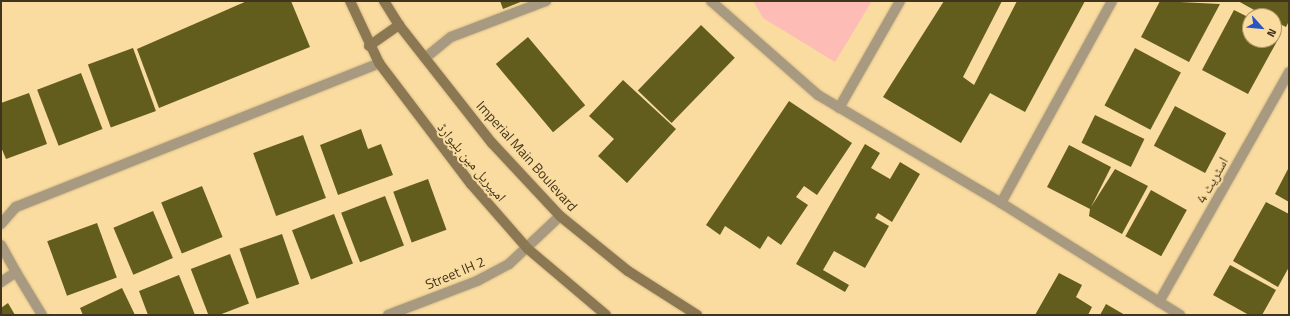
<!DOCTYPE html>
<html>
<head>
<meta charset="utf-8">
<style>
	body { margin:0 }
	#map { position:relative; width:1290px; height:316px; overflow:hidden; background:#fadca0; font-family:"Titillium Web","Noto Naskh Arabic",sans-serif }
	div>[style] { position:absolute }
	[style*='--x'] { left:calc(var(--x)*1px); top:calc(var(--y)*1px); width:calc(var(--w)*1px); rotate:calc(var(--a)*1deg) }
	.green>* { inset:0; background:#febcb7 }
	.building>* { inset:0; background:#625d1d; transform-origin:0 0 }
	.roads { filter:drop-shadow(0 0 1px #d5ba86) drop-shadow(0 0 1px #d5ba86) }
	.street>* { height:10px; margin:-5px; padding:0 5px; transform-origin:5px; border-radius:5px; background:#a79a81 }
	.secondary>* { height:10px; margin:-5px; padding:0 5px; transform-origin:5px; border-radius:5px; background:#8b7853 }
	span { translate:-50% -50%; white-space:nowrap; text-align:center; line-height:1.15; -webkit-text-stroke:4px #fadca0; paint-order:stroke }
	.street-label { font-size:14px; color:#40341c }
	.frame { position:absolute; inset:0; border:2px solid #40341c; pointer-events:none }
	.north { position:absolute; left:1242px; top:8px; width:40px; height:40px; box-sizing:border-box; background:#fadca0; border:1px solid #b0996b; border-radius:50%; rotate:117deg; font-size:11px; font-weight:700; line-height:16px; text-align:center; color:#40341c }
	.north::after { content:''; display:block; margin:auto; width:14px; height:18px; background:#2956c4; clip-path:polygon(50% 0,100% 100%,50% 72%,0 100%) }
</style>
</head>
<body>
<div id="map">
	<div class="green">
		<i style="clip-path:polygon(753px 1px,872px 1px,835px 62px,763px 18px)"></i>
	</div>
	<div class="building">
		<i style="clip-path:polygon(247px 1px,291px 1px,310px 47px,159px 108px,137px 49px)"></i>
		<i style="clip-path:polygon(500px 1px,523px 1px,503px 9px)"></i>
		<i style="clip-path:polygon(944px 1px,1002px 1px,963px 77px,974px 85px,1017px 1px,1085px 1px,1025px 112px,990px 93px,961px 143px,883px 97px)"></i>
		<i style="clip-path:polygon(1160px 1px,1220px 4px,1189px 62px,1141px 37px)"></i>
		<i style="clip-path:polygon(1238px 1px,1289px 1px,1289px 21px,1286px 27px,1274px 21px,1274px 16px,1265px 16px)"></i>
		<i style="clip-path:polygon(1234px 10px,1250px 18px,1250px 40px,1274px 40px,1274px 31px,1281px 34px,1248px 94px,1202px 70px)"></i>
		<i style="left:701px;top:25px;width:47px;height:91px;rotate:44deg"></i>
		<i style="left:528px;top:37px;width:89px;height:42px;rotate:50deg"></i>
		<i style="left:133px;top:48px;width:67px;height:48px;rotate:70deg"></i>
		<i style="left:1135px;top:48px;width:52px;height:65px;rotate:28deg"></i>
		<i style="left:81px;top:73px;width:60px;height:47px;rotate:69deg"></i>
		<i style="clip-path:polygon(623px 80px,676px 129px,627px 183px,598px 156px,614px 139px,589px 116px)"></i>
		<i style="clip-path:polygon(29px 93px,47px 144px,6px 159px,1px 147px,1px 103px)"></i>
		<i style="clip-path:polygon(789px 101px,852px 143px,817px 195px,804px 186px,796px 197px,808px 205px,781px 245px,768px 236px,760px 249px,725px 226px,720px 235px,706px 225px)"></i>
		<i style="left:1175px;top:106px;width:58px;height:45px;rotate:28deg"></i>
		<i style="left:1095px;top:115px;width:55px;height:31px;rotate:26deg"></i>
		<i style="clip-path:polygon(361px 129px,368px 149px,381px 144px,393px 175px,338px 195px,320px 145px)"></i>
		<i style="left:303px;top:135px;width:67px;height:53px;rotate:70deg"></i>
		<i style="clip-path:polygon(865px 144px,880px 153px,871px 168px,890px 179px,900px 162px,920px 174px,892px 222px,878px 213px,875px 218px,889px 226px,865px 268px,834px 251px,823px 270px,849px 285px,845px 292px,796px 264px)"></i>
		<i style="clip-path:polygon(1069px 145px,1111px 167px,1091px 207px,1115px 169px,1148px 186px,1122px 234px,1089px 216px,1090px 209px,1047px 187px)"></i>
		<i style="clip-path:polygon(1288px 169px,1289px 170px,1289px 202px,1275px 194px)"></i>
		<i style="left:428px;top:179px;width:54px;height:37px;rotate:70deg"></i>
		<i style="left:202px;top:186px;width:55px;height:44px;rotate:68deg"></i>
		<i style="left:1151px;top:190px;width:41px;height:53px;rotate:29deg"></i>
		<i style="left:385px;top:196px;width:53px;height:47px;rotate:69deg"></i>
		<i style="clip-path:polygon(1266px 202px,1289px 214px,1289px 267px,1278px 287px,1233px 261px)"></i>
		<i style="left:153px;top:211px;width:51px;height:43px;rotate:67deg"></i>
		<i style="left:334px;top:214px;width:53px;height:45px;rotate:69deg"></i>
		<i style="left:97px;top:223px;width:58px;height:53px;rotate:70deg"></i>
		<i style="left:282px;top:234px;width:53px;height:45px;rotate:71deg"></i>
		<i style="left:230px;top:254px;width:53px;height:42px;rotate:69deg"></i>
		<i style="clip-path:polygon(1230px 265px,1276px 290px,1262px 315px,1249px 315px,1213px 295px)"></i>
		<i style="clip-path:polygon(1059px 273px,1082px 285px,1076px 297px,1092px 307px,1088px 315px,1035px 315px)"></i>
		<i style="clip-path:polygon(179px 275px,195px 315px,148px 315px,139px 291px)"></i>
		<i style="clip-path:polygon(122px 288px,135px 315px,83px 315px,80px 308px)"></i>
		<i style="clip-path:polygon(8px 303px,15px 315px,1px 315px,1px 308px)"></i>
		<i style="clip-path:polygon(1106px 304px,1125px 315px,1100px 315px)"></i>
	</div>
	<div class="roads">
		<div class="street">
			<i style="--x:711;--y:1;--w:142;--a:41.3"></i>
			<i style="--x:818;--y:95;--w:212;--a:30.5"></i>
			<i style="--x:1001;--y:203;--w:211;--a:32"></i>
			<i style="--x:425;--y:58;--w:33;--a:-39"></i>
			<i style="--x:451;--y:37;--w:102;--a:-20.8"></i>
			<i style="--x:839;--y:108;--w:123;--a:-60.3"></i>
			<i style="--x:1001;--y:203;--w:230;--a:-61.2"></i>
			<i style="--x:1;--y:224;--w:23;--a:-49"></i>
			<i style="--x:16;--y:207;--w:391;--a:-21.6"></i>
			<i style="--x:1;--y:245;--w:31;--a:61"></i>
			<i style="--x:16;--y:272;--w:18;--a:146"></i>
			<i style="--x:16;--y:272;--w:50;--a:58.8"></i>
			<i style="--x:1159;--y:302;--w:264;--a:-60.5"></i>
			<i style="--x:388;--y:315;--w:95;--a:-20.9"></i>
			<i style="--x:477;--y:281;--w:36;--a:-28"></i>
			<i style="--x:509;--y:264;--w:70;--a:-43.3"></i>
		</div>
		<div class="secondary">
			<i style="--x:350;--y:1;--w:68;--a:64.9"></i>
			<i style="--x:379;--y:63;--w:152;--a:52.8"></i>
			<i style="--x:471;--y:184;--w:86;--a:48.8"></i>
			<i style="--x:528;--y:249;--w:102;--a:40.2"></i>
			<i style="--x:384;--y:1;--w:28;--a:58"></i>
			<i style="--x:399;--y:25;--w:150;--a:51.8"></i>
			<i style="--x:492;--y:143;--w:100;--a:47"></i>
			<i style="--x:560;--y:216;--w:87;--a:39"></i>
			<i style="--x:628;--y:271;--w:82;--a:32.5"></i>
			<i style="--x:369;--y:46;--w:37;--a:-35"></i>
		</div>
	</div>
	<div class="street-label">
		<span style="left:527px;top:156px;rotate:48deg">Imperial Main Boulevard</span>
		<span style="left:472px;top:162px;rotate:50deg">امپیریل مین بلیوارڈ</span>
		<span style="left:1212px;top:180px;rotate:-61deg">اسٹریٹ 4</span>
		<span style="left:455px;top:273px;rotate:-23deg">Street IH 2</span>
	</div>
	<div class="frame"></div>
	<div class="north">N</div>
</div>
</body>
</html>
